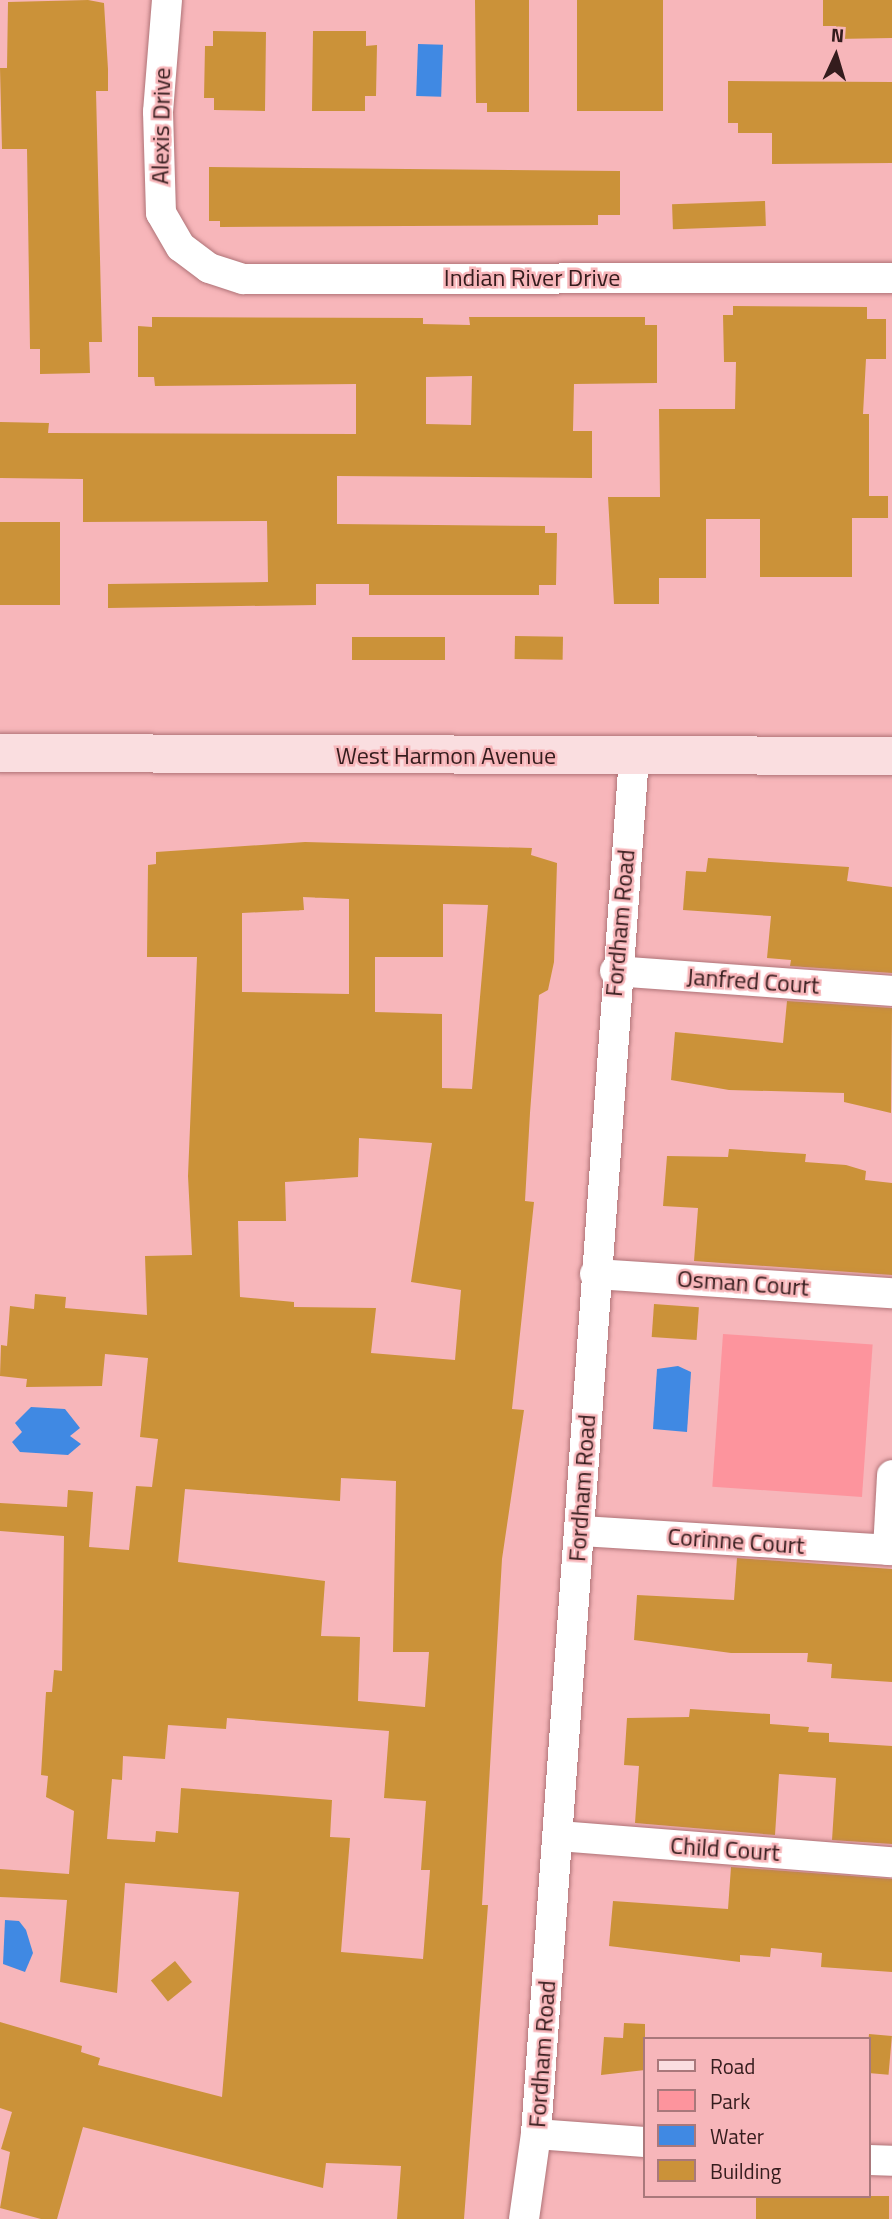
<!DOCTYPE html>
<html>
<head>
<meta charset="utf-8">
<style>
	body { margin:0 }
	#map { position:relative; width:892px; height:2219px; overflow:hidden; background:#f7b6ba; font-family:"Titillium Web",sans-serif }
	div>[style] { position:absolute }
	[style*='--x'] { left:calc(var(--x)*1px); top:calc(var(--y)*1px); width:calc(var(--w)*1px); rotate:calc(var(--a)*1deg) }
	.green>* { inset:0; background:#fd949d; transform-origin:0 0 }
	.water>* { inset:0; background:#4089e3; transform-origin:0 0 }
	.building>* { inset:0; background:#cb9239; transform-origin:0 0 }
	.roads { filter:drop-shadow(0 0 2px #af7377) drop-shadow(0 0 2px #af7377) }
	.street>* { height:30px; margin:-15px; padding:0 15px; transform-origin:15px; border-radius:15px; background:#fff }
	.secondary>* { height:38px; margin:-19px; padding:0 19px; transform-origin:19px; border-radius:19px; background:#fadee0 }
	span { translate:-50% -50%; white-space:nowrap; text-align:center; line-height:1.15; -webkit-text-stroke:5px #f7b6ba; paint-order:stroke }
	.street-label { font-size:24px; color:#341c1d }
	.legend { position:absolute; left:643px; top:2037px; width:228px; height:161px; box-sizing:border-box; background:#f7b6ba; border:2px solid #a9787b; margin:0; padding:9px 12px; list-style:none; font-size:21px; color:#341c1d }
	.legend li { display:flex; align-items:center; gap:14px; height:35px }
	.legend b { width:35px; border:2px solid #a9787b }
	.north { position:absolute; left:801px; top:21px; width:70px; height:70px; -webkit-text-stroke:5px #f7b6ba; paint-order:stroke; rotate:4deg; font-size:19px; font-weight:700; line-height:28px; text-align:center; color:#341c1d }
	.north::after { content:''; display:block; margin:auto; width:24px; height:32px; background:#341c1d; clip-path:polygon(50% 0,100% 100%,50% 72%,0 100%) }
</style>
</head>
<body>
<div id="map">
	<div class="green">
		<i style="left:723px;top:1334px;width:150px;height:153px;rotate:4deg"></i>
	</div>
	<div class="water">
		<i style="left:418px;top:44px;width:25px;height:52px;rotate:2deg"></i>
		<i style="clip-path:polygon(678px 1366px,691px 1372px,687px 1432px,653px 1429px,657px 1369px)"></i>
		<i style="clip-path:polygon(31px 1407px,65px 1409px,80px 1428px,70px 1436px,81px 1444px,68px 1455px,20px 1452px,12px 1442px,22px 1432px,15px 1423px)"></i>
		<i style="clip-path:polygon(5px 1920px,19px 1921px,26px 1930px,33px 1953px,25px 1972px,3px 1964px)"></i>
	</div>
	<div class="building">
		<i style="clip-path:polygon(88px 0,104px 3px,108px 69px,108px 91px,96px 91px,102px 342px,89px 342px,90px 373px,40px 374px,40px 349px,30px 349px,27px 149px,2px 149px,0 68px,7px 68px,8px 2px)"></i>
		<i style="clip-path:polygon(475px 0,529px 0,529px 112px,487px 112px,487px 103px,476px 103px)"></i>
		<i style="left:577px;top:0;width:86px;height:111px"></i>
		<i style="clip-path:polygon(823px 0,892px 0,892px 38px,836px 39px,836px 26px,823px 26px)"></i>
		<i style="clip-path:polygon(213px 31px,266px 32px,265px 111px,214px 110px,214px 98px,204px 98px,205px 46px,213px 46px)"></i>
		<i style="clip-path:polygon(313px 31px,366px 31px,366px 46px,377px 45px,376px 96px,365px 96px,365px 111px,312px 111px)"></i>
		<i style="clip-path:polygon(728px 81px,892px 82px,892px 163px,772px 164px,772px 133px,738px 133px,738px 123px,728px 123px)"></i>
		<i style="clip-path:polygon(209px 167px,620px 171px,620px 215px,598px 215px,598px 225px,220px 227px,220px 221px,209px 221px)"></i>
		<i style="left:765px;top:201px;width:25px;height:93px;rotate:88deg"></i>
		<i style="clip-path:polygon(733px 306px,867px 307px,867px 319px,886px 319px,886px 359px,866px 359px,863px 414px,869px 414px,869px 496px,888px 496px,888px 518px,852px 518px,852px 577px,760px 577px,760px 519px,706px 519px,706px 578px,659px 578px,659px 604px,614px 604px,608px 497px,660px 497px,659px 409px,735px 409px,736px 362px,724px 362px,723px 315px,733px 315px)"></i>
		<i style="clip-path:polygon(evenodd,152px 317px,423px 318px,423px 324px,470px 325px,469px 317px,645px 317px,645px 325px,657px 325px,657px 383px,574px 384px,573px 431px,592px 431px,592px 478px,337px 476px,337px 524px,545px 526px,545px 533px,557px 533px,556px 585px,539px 585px,539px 595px,369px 595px,369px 584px,316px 584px,316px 605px,108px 608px,108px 584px,268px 582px,267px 521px,83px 522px,83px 479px,0 478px,0 422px,49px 423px,48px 433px,356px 434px,356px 384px,155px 386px,154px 377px,138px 377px,138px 326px,152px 327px,152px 317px,472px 376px,471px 425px,426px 424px,426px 377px,472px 376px)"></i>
		<i style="left:0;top:522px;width:60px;height:83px"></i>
		<i style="left:515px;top:636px;width:48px;height:23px;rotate:1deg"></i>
		<i style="left:445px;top:637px;width:23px;height:93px;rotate:90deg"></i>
		<i style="clip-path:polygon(evenodd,305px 842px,532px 848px,531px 855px,557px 863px,554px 962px,548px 990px,539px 995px,530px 1113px,525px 1201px,534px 1202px,512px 1409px,524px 1410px,502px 1559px,482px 1905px,488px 1905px,464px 2219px,397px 2219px,401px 2166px,326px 2163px,323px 2188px,83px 2127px,57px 2219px,41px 2219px,0 2208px,10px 2152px,1px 2149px,12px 2112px,0 2108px,0 2022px,82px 2046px,81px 2052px,100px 2058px,98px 2065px,222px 2097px,239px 1892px,125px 1883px,117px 1993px,60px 1982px,67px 1900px,0 1897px,0 1869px,69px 1874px,74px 1811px,46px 1797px,48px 1776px,41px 1775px,46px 1692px,52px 1692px,54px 1670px,62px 1671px,64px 1536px,0 1531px,0 1503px,67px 1507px,68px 1490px,93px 1492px,89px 1547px,129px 1550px,136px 1486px,152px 1487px,158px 1439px,140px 1437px,148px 1358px,105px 1354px,102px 1386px,26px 1387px,27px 1379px,0 1376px,1px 1345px,7px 1346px,10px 1306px,34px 1309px,35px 1294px,66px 1297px,65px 1308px,147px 1315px,145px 1256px,192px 1255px,188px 1176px,197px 957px,147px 957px,148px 865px,156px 864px,156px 852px,305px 842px,303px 897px,349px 899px,349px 994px,242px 992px,242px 913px,304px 910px,303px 897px,305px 842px,443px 904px,488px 905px,472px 1089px,442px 1088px,442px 1014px,375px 1012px,375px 957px,443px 957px,443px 904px,305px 842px,359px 1138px,432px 1143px,411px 1282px,461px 1290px,455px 1360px,371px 1353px,376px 1308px,294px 1307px,294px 1302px,240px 1297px,238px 1221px,286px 1221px,285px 1182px,358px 1177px,359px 1138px,305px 842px,341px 1478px,396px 1481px,393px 1652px,429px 1652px,425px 1707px,358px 1701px,360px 1637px,321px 1636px,325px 1581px,178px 1562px,185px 1489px,340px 1501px,341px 1478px,305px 842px,227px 1718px,389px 1731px,384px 1798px,426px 1801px,421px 1870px,430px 1870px,423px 1959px,341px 1952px,350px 1838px,330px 1837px,332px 1800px,181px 1788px,178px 1833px,156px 1831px,155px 1842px,107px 1839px,112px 1779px,122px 1780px,123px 1756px,165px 1759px,168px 1725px,226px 1729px,227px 1718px)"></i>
		<i style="clip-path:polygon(708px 858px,849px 867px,847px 881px,892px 887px,892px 973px,790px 966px,791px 960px,767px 958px,771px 916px,683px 910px,686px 871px,706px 872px)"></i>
		<i style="clip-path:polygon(787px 1001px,892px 1008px,891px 1113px,844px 1102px,844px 1093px,729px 1090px,671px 1080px,675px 1032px,783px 1043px)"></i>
		<i style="clip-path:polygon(729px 1149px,806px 1154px,805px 1162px,846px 1165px,866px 1171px,865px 1180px,892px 1183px,892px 1275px,694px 1261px,698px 1208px,663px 1206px,667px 1156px,728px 1157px)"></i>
		<i style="left:654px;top:1304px;width:45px;height:33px;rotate:4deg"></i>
		<i style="clip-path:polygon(737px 1558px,892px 1569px,892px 1682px,831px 1678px,832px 1664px,807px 1662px,808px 1653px,731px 1653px,634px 1640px,637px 1595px,734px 1600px)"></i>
		<i style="clip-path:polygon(690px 1709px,770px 1714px,770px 1724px,809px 1727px,808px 1732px,829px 1733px,829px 1742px,892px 1746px,892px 1844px,832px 1840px,836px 1778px,779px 1774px,775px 1835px,635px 1823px,639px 1766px,624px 1765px,627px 1718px,689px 1717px)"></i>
		<i style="clip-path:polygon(731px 1867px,892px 1879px,892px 1972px,821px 1967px,822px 1953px,771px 1948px,770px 1957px,740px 1955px,740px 1962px,609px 1946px,613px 1901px,728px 1909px)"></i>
		<i style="left:175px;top:1961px;width:27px;height:31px;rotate:51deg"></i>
		<i style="clip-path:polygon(624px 2023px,645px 2024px,645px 2070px,601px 2075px,604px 2037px,623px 2038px)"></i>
		<i style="left:869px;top:2034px;width:23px;height:39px;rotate:5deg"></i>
		<i style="left:756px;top:2196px;width:133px;height:23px"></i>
	</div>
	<div class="roads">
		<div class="street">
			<i style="--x:167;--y:0;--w:112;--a:94.6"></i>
			<i style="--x:158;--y:112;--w:101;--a:88.3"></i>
			<i style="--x:161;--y:213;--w:39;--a:60"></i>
			<i style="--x:181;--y:247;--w:35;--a:37"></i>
			<i style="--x:209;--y:268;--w:36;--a:18"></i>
			<i style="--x:243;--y:279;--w:649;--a:-0.09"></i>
			<i style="--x:615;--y:971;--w:278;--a:4.1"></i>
			<i style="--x:595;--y:1274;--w:298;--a:3.7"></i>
			<i style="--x:580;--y:1531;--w:313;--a:3.5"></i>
			<i style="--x:888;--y:1550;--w:75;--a:-86.9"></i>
			<i style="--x:558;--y:1836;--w:335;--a:4.5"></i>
			<i style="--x:536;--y:2134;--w:109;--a:4.2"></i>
			<i style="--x:869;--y:2160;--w:23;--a:2"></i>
			<i style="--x:524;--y:2219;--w:86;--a:-82"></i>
			<i style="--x:536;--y:2134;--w:1380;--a:-85.93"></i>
		</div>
		<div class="secondary">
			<i style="--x:0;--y:753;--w:892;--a:0.19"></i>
		</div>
	</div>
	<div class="street-label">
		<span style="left:161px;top:126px;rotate:-89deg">Alexis Drive</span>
		<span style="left:532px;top:278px">Indian River Drive</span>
		<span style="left:446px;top:756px">West Harmon Avenue</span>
		<span style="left:620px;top:923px;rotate:-85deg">Fordham Road</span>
		<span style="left:753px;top:981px;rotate:4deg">Janfred Court</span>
		<span style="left:743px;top:1283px;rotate:4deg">Osman Court</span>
		<span style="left:582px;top:1488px;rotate:-86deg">Fordham Road</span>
		<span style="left:736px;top:1541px;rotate:4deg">Corinne Court</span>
		<span style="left:725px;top:1849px;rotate:4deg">Child Court</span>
		<span style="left:542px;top:2054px;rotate:-86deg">Fordham Road</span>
	</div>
	<ul class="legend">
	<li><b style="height:9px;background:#fadee0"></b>Road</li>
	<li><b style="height:19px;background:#fd949d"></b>Park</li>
	<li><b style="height:19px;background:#4089e3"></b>Water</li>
	<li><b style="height:19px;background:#cb9239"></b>Building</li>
	</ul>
	<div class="north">N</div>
</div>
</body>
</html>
